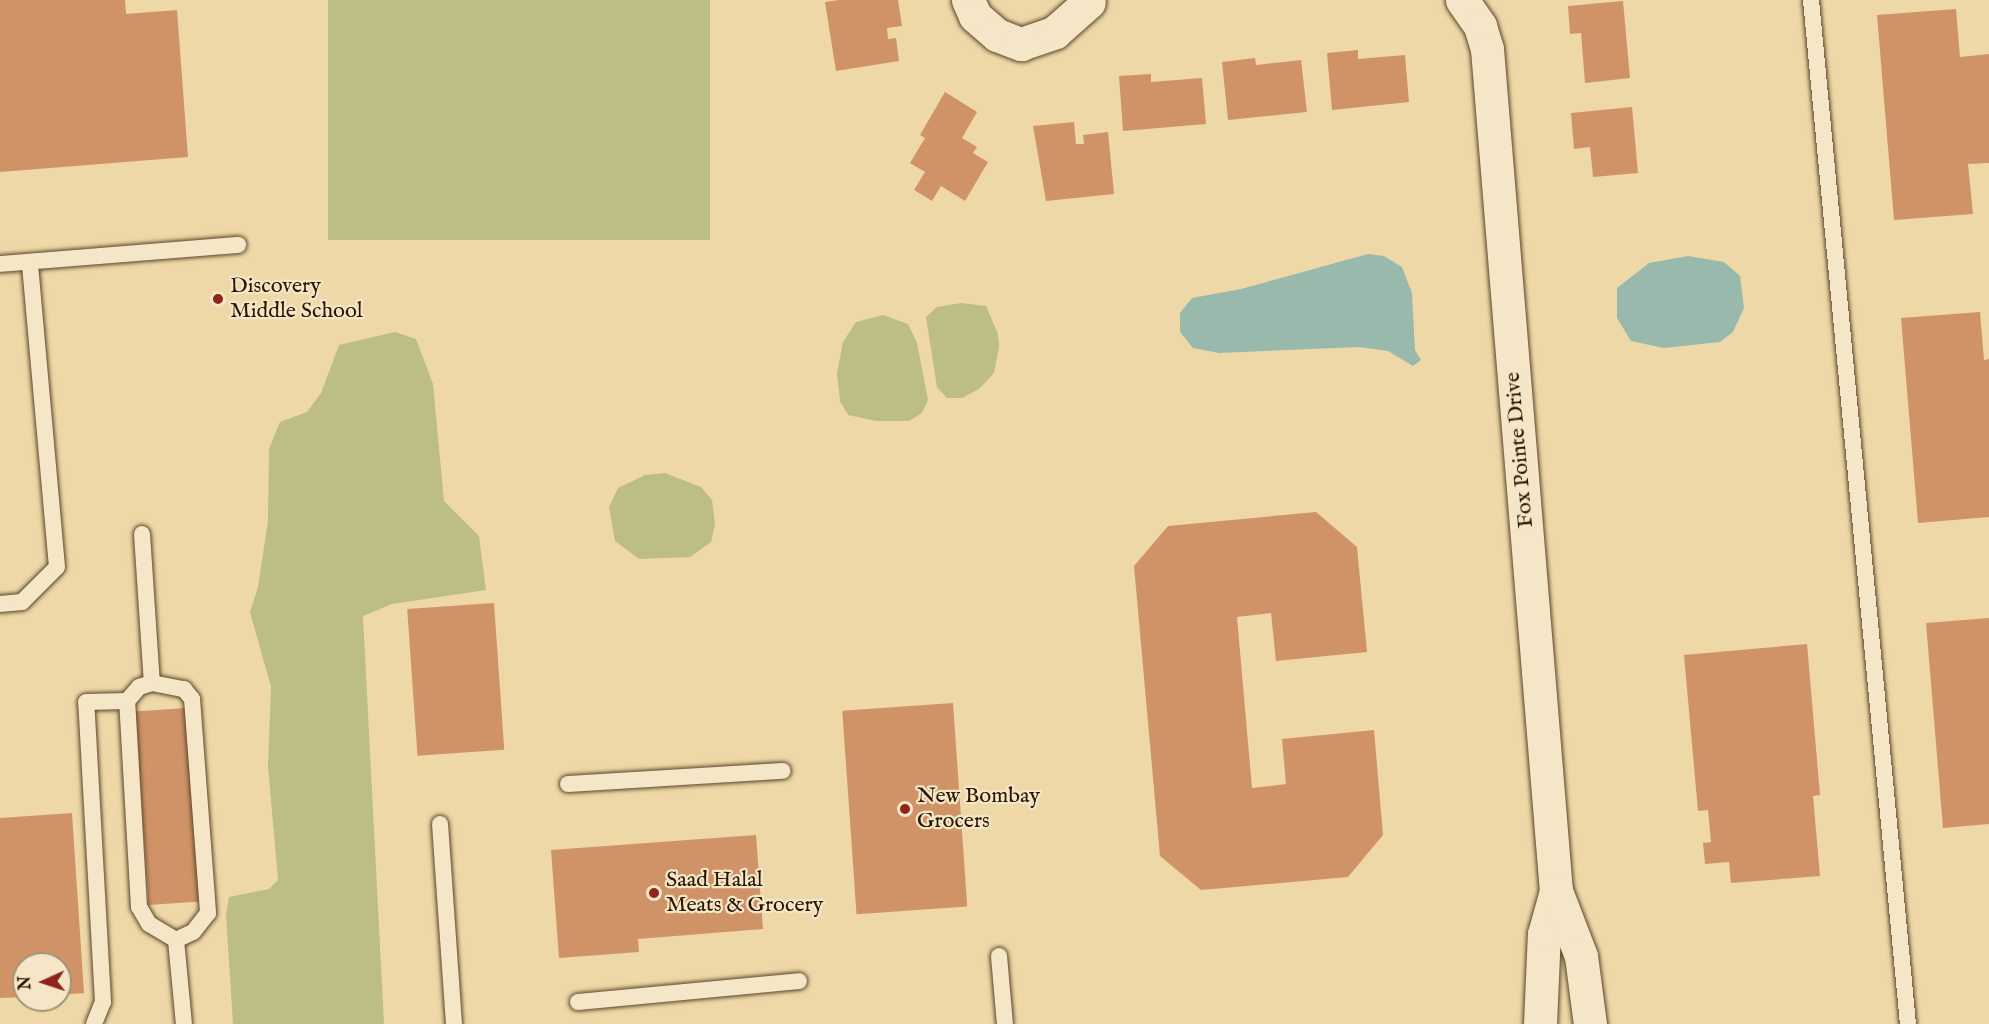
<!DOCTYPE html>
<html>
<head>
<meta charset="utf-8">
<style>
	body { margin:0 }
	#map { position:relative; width:1989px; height:1024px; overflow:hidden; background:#eed8a8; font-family:"IM FELL English",serif }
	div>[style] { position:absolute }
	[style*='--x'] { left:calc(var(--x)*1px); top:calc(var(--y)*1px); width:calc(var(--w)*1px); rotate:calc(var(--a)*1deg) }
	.green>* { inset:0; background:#bcbe85; transform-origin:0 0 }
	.water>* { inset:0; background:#9ab9ad }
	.building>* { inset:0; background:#d09367; transform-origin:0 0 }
	.roads { filter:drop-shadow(0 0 2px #5b462a) drop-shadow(0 0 2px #5b462a) }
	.service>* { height:16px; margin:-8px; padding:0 8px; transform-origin:8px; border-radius:8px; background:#f4e6c6 }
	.minor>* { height:33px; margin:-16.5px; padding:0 16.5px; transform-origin:16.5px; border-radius:16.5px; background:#f4e6c6 }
	.dots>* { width:16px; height:16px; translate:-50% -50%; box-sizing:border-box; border:3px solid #f4e6c6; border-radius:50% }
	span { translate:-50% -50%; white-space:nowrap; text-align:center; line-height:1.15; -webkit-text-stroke:4.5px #f4e6c6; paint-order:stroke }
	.poi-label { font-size:22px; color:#2a1600 }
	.left { translate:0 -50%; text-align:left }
	.street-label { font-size:22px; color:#2a1600 }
	.north { position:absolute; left:12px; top:952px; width:60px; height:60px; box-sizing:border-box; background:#f4e6c6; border:2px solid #a39377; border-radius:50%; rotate:267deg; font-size:16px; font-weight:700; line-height:24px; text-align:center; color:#2a1600 }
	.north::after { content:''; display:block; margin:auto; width:21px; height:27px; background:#8f2418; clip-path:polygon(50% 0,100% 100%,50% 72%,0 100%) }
</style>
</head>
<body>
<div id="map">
	<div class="green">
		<i style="left:328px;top:0;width:382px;height:240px"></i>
		<i style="clip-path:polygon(961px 303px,986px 306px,998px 334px,999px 347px,994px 373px,979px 389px,962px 398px,947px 398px,937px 387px,926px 317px,937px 307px)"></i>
		<i style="clip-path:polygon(883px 315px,908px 324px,917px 343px,928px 400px,922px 413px,909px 421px,876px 421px,848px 415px,840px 401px,837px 373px,843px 342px,856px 322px)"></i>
		<i style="clip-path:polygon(395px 332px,416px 339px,433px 384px,444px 501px,479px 536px,486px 590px,392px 604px,363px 616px,384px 1024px,233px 1024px,226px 915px,229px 897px,269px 889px,278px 880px,268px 766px,271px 687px,250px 612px,258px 587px,268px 521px,269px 449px,280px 422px,307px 412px,321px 393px,339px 345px)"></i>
		<i style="clip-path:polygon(665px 473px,701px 487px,712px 500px,715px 524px,711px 542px,690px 557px,639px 559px,615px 541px,609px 507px,618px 488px,645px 475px)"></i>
	</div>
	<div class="water">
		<i style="clip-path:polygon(1368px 254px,1384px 256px,1402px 267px,1412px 293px,1415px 350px,1421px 360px,1413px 366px,1388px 351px,1359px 347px,1219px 353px,1193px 348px,1180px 332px,1180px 313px,1192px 298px,1241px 289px)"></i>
		<i style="clip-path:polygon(1688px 256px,1724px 262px,1740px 276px,1744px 308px,1733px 332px,1720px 342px,1664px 348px,1631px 341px,1617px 318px,1617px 288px,1649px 263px)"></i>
	</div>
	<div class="building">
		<i style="clip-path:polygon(0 0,125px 0,126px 14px,177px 10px,188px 157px,0 172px)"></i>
		<i style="clip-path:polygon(839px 0,898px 0,902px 26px,887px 28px,888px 39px,896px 38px,899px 61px,836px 71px,825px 2px)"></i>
		<i style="clip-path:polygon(1623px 1px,1630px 78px,1585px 83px,1581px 33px,1570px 34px,1568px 6px)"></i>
		<i style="clip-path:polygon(1956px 9px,1960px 57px,1989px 54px,1989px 163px,1968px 164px,1973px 214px,1894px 220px,1877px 15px)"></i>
		<i style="clip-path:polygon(1358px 50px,1358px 59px,1405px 55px,1409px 102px,1332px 110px,1327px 53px)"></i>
		<i style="clip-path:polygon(1255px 58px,1256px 65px,1301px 60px,1307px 112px,1228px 120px,1222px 62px)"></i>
		<i style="clip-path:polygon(1151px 74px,1151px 82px,1202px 78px,1206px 124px,1123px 131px,1119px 76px)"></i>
		<i style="clip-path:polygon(945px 92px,977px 112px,962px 138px,977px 147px,973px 153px,988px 162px,965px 201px,941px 186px,932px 201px,914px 190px,925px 172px,910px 163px,925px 138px,920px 135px)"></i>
		<i style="clip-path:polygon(1632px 107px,1638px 173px,1593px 177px,1590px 147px,1574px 149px,1571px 113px)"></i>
		<i style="clip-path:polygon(1074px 122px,1076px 144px,1084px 144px,1083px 135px,1108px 132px,1114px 194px,1046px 201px,1033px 126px)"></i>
		<i style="clip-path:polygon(1980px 312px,1984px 360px,1989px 359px,1989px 517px,1918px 523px,1901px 318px)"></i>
		<i style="clip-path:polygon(1316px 512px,1357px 547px,1367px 652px,1276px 661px,1271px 613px,1237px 617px,1252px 788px,1286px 784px,1282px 739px,1374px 730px,1383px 835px,1348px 877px,1201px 890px,1160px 856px,1134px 566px,1168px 526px)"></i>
		<i style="left:494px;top:603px;width:147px;height:87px;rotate:86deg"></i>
		<i style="clip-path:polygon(1989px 618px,1989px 824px,1943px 828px,1926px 623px)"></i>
		<i style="clip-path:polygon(1807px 644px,1820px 795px,1813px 796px,1820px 876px,1731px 883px,1729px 862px,1705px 864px,1703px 843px,1711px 842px,1708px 810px,1698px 811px,1684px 655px)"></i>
		<i style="left:953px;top:703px;width:204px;height:111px;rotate:86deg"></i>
		<i style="left:186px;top:708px;width:194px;height:51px;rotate:86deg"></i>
		<i style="clip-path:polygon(72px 813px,84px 993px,60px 995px,60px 964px,24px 964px,24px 997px,0 998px,0 818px)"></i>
		<i style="clip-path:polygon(756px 835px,763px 929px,638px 939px,639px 952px,559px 958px,551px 850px)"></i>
	</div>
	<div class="roads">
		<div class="service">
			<i style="--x:1811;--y:0;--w:1029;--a:84.59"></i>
			<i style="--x:0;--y:264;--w:239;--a:-4.6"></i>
			<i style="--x:142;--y:534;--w:149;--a:86.2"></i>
			<i style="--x:0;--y:604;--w:22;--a:-5"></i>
			<i style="--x:22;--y:602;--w:49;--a:-45"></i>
			<i style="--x:57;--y:567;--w:306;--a:-95.1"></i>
			<i style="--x:152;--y:683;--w:33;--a:11"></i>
			<i style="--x:184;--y:689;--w:13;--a:51"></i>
			<i style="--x:192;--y:699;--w:215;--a:85.7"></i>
			<i style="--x:208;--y:913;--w:24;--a:128"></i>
			<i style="--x:193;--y:932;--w:19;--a:155"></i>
			<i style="--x:176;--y:940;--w:31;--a:-149"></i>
			<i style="--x:149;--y:924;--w:20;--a:-120"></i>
			<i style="--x:139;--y:907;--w:206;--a:-93.3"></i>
			<i style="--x:127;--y:701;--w:18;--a:-49"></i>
			<i style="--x:139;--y:687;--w:14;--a:-17"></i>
			<i style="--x:568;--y:784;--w:215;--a:-3.5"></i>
			<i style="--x:440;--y:824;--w:200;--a:86"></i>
			<i style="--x:176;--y:940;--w:84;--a:84.6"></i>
			<i style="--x:999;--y:956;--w:68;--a:85"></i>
			<i style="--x:578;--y:1002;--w:222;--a:-5.4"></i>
			<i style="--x:94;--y:1024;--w:24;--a:-68"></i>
			<i style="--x:103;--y:1002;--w:300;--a:-93.2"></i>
			<i style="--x:86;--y:702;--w:41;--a:-1.4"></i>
		</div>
		<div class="minor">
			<i style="--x:968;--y:0;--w:17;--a:66"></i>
			<i style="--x:975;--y:16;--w:29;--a:41"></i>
			<i style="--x:997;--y:35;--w:26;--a:21"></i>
			<i style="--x:1021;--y:44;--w:36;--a:-19"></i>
			<i style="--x:1055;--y:32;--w:45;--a:-41.4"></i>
			<i style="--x:1462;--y:0;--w:32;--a:55"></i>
			<i style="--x:1480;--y:26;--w:24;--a:73"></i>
			<i style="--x:1487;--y:49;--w:845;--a:85.32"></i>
			<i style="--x:1540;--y:1024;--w:90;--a:-87.5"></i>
			<i style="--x:1544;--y:934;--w:45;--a:-74.4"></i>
			<i style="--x:1556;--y:891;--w:70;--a:69"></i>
			<i style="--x:1581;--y:956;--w:69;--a:82.5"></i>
		</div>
	</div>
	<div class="dots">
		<i style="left:218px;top:299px;background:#8f2418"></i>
		<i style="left:905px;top:809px;background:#8f2418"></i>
		<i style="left:654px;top:893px;background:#8f2418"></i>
	</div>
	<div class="poi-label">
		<span class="left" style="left:230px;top:299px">Discovery<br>Middle School</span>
		<span class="left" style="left:917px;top:809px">New Bombay<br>Grocers</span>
		<span class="left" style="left:666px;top:893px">Saad Halal<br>Meats &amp; Grocery</span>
	</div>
	<div class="street-label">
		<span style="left:1520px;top:450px;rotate:-95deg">Fox Pointe Drive</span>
	</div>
	<div class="north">N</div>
</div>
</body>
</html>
